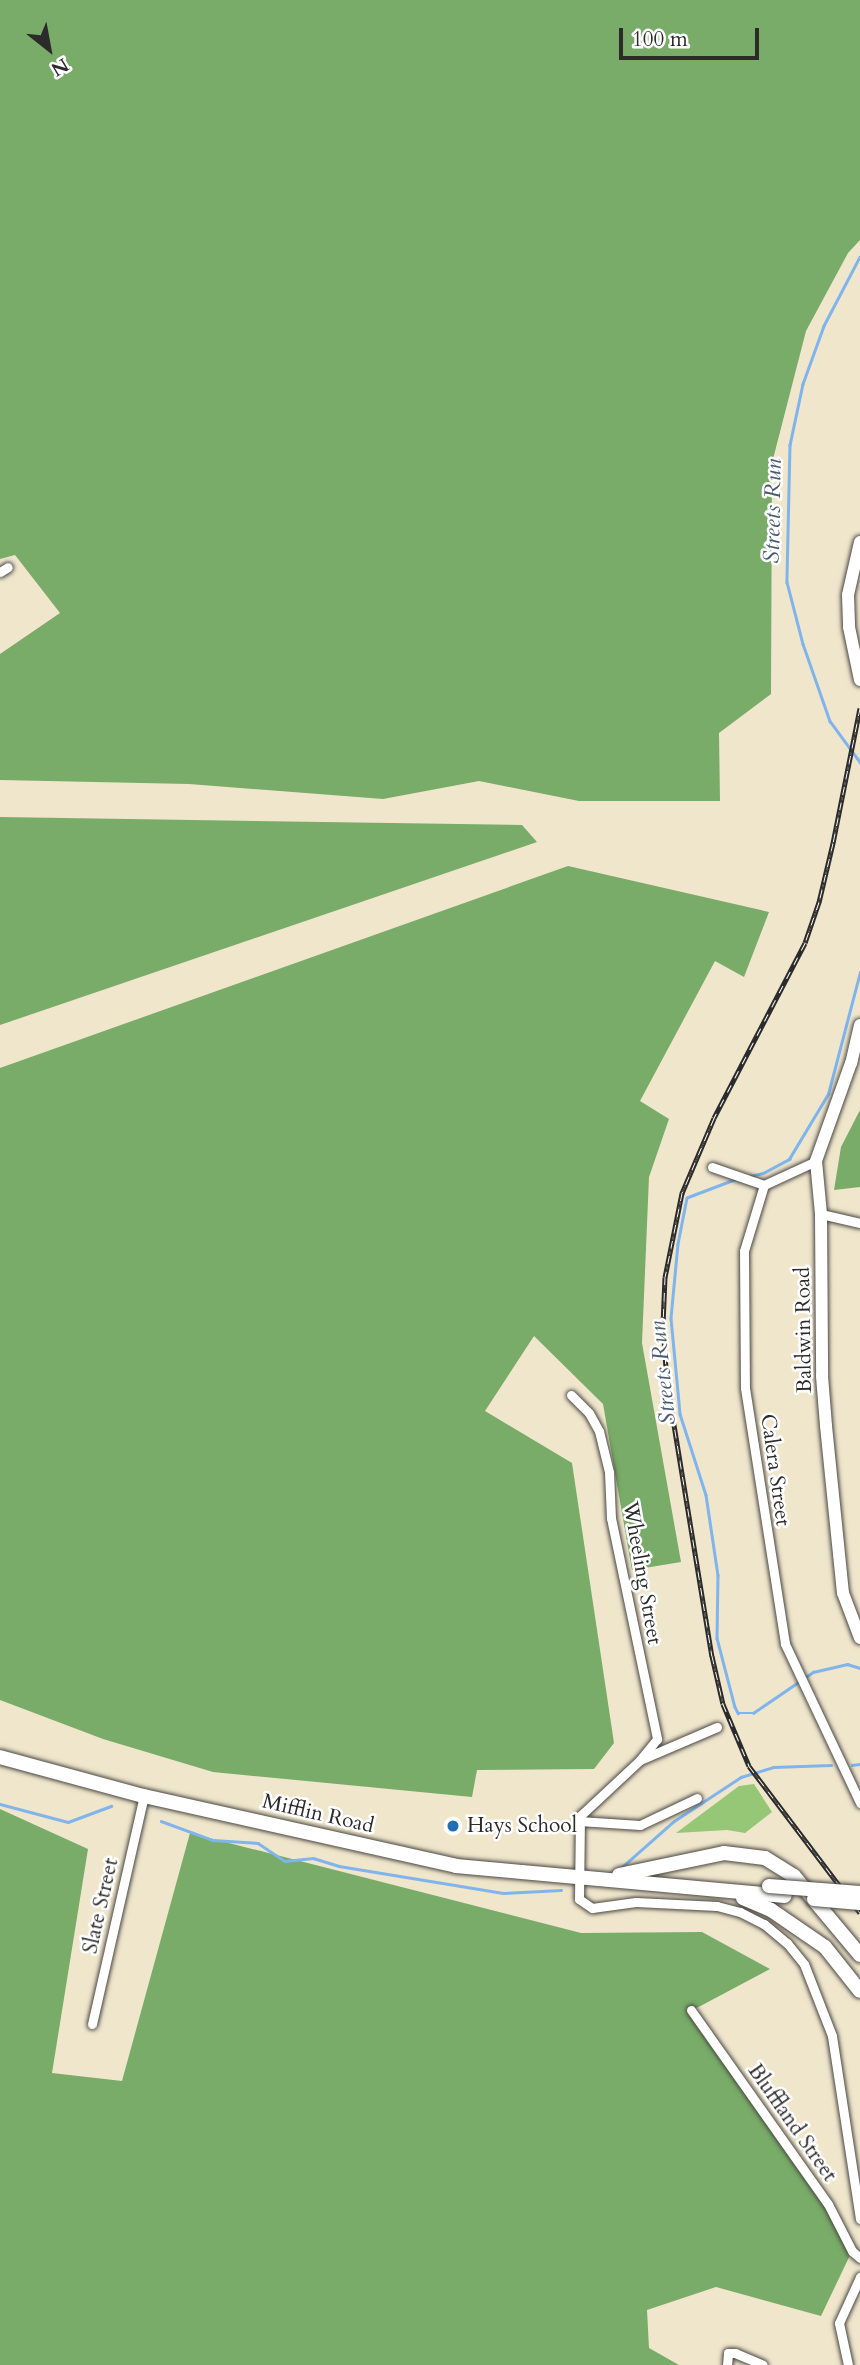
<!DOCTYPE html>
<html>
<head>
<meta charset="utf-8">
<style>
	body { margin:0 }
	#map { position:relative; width:860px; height:2365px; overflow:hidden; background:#f0e6cc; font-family:Cardo,serif }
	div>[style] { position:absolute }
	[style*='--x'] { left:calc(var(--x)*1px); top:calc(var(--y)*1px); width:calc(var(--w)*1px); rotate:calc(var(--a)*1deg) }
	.green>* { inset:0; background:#96c777 }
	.forest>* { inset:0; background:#78ac68 }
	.stream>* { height:2.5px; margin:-1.25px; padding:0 1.25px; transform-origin:1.25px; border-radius:1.25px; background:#80b4ed }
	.roads { filter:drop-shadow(0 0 2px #494743) drop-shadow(0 0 2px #494743) }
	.street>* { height:9px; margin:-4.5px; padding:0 4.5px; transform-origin:4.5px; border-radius:4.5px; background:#fff }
	.secondary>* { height:12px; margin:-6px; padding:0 6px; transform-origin:6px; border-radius:6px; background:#fff }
	.primary>* { height:14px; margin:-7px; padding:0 7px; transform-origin:7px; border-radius:7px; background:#fff }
	.rail>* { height:5px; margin-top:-2.5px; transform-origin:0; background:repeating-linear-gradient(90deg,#fff 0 8px,#2b2b2b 0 16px); box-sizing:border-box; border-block:2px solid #2b2b2b }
	.bridges { filter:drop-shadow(0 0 2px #494743) drop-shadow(0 0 2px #494743) }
	.primary-bridge>* { height:14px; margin:-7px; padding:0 7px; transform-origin:7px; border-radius:7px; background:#fff }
	.dots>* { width:19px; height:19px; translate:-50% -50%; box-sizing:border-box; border:4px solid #fff; border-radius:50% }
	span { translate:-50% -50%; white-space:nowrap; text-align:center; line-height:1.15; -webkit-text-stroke:5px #fff; paint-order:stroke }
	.street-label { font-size:21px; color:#2b2b2b }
	.poi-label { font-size:21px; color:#2b2b2b }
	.left { translate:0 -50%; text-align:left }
	.water-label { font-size:23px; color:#495b6f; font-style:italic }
	.north { position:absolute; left:14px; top:14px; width:70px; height:70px; -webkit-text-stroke:5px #fff; paint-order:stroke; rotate:149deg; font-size:19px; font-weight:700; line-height:28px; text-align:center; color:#2b2b2b }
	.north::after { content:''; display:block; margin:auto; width:24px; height:32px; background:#2b2b2b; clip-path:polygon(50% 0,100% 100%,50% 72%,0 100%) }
	.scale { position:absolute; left:619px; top:28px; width:140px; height:32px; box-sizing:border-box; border:4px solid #2b2b2b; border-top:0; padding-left:9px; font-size:21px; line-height:24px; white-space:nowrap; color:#2b2b2b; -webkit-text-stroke:5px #fff; paint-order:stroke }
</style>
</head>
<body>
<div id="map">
	<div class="green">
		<i style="clip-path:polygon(754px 1784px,772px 1812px,745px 1833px,727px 1830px,676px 1833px,739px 1786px)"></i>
	</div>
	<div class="forest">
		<i style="clip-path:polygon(0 0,860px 0,860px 240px,848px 253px,806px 331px,772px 463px,771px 694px,719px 733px,720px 801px,579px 801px,479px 781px,383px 799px,189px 784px,0 780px,0 654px,60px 613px,15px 555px,0 559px)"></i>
		<i style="clip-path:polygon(0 817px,522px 825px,537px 842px,0 1025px)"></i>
		<i style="clip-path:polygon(568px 866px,769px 912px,744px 977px,715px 961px,640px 1101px,669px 1119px,649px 1177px,642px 1343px,681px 1562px,632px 1570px,603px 1404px,534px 1336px,485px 1411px,572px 1463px,614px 1743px,594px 1769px,477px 1770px,472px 1797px,213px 1772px,103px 1739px,0 1700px,0 1068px)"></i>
		<i style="clip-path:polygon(860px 1110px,860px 1187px,834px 1190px,841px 1147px)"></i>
		<i style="clip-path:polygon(0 1809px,88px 1849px,52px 2073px,122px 2081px,190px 1833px,581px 1933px,702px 1932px,770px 1969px,691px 2011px,828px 2204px,852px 2251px,821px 2316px,716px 2287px,647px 2310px,649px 2348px,679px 2365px,0 2365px)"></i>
	</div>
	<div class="stream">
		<i style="--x:860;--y:257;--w:78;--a:117.6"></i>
		<i style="--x:824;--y:326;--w:62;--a:109.9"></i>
		<i style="--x:803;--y:384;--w:62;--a:102"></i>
		<i style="--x:790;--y:445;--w:137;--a:91.3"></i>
		<i style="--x:787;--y:582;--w:64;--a:75.5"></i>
		<i style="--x:803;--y:644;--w:82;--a:70.7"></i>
		<i style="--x:830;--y:721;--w:51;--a:53.8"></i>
		<i style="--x:750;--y:1176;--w:13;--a:-13"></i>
		<i style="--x:763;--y:1173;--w:30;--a:-28"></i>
		<i style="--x:789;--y:1159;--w:76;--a:-59"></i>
		<i style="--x:828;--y:1094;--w:126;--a:-75.3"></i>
		<i style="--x:737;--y:1179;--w:53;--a:159.2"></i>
		<i style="--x:687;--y:1198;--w:47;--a:101.1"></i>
		<i style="--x:678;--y:1244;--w:74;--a:95.4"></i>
		<i style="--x:671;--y:1318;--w:96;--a:84.6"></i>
		<i style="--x:680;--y:1414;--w:85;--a:72.2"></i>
		<i style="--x:706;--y:1495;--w:81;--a:81.5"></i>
		<i style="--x:718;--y:1575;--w:63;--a:90.9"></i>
		<i style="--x:717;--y:1638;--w:71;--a:75.4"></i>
		<i style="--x:735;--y:1707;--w:7;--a:63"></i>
		<i style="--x:738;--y:1713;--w:15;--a:0"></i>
		<i style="--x:753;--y:1713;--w:73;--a:-34.3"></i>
		<i style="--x:813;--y:1672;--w:35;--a:-13"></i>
		<i style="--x:847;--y:1664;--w:14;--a:17"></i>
		<i style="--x:852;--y:1765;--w:8;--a:-7"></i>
		<i style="--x:0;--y:1804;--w:70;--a:14.8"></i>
		<i style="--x:68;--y:1822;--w:46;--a:-20.4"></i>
		<i style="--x:161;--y:1821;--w:55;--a:20.1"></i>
		<i style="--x:213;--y:1840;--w:45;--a:3.8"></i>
		<i style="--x:258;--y:1843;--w:32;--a:34"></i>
		<i style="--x:285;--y:1861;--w:28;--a:-6"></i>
		<i style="--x:313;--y:1858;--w:27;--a:17"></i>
		<i style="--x:339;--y:1866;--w:166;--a:9.3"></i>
		<i style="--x:503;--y:1893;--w:58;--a:-3"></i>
		<i style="--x:622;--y:1867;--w:69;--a:-41.5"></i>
		<i style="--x:674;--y:1821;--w:80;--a:-33.3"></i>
		<i style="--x:741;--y:1777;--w:34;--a:-17"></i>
		<i style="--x:773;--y:1767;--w:58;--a:-2"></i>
	</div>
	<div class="roads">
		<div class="street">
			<i style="--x:0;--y:572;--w:9;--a:-32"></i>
			<i style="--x:816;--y:1161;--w:57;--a:155.2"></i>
			<i style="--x:764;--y:1185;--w:69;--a:106.9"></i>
			<i style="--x:744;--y:1251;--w:137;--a:89.6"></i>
			<i style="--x:745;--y:1388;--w:259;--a:81.1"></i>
			<i style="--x:785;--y:1644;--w:176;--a:64.7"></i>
			<i style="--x:712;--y:1167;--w:55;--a:19.1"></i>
			<i style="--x:821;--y:1214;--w:40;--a:13"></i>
			<i style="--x:571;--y:1395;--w:25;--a:45"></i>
			<i style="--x:589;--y:1413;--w:21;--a:61"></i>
			<i style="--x:599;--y:1431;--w:42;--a:76.3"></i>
			<i style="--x:609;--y:1472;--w:46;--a:87.5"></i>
			<i style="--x:611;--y:1518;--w:226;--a:78.2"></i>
			<i style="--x:657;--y:1739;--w:26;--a:129"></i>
			<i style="--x:717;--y:1727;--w:84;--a:156.8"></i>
			<i style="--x:640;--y:1760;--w:82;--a:137"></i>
			<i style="--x:580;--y:1816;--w:83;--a:90.7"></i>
			<i style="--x:579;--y:1899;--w:16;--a:35"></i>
			<i style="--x:592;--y:1908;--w:44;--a:-7.8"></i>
			<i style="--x:636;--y:1902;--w:81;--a:2.8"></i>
			<i style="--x:717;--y:1906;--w:24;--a:15"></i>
			<i style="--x:740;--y:1912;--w:27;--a:27"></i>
			<i style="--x:764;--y:1924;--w:30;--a:40"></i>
			<i style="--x:787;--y:1943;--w:27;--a:51"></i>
			<i style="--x:804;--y:1964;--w:77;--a:68.7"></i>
			<i style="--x:832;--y:2036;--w:185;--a:81.3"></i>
			<i style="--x:579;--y:1821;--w:61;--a:3.8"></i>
			<i style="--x:640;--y:1825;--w:63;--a:-25.3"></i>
			<i style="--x:691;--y:2010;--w:237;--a:54.8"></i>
			<i style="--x:828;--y:2204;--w:53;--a:62.9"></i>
			<i style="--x:852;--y:2251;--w:11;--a:41"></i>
			<i style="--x:92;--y:2024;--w:234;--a:-77.2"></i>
			<i style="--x:727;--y:2365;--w:12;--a:-85"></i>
			<i style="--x:728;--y:2353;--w:7;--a:0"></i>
			<i style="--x:735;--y:2353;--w:30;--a:23"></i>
			<i style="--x:848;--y:2365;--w:43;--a:-102.1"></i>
			<i style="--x:839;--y:2323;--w:51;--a:-65.5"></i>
		</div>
		<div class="secondary">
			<i style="--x:860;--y:542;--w:54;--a:102.8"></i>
			<i style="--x:848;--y:595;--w:32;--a:88"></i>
			<i style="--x:849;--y:627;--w:54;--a:78.3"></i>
			<i style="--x:860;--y:1025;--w:39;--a:103"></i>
			<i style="--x:851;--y:1063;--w:104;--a:109.7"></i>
			<i style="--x:816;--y:1161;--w:53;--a:84.6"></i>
			<i style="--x:821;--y:1214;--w:162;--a:89.6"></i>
			<i style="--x:822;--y:1376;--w:50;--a:85.4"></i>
			<i style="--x:826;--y:1426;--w:168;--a:84.2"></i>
			<i style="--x:843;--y:1593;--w:48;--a:69.3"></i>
		</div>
		<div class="primary">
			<i style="--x:0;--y:1757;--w:149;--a:15.2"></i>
			<i style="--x:144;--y:1796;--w:320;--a:12.6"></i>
			<i style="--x:456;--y:1866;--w:330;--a:5.2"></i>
			<i style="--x:619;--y:1875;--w:107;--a:-11.8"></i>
			<i style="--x:724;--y:1853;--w:41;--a:7"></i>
			<i style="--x:765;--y:1858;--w:34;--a:32"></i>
			<i style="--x:794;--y:1876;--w:103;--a:50.1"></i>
			<i style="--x:743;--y:1898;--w:30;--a:23"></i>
			<i style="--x:771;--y:1910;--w:65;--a:34.4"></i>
			<i style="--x:825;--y:1947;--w:56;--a:51.5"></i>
		</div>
	</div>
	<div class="rail">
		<i style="--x:860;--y:708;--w:138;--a:101.3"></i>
		<i style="--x:833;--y:843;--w:61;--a:103.3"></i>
		<i style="--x:819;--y:902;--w:43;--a:108.9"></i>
		<i style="--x:805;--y:943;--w:197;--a:117.5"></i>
		<i style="--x:714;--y:1118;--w:82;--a:113.1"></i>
		<i style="--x:682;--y:1193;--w:86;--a:101.4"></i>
		<i style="--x:665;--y:1277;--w:47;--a:92.4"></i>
		<i style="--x:663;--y:1324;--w:58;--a:86.1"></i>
		<i style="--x:667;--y:1382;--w:278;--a:80.7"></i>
		<i style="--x:712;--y:1656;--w:49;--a:77.1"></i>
		<i style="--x:723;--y:1704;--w:67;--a:67.2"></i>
		<i style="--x:749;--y:1766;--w:184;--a:52.9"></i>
	</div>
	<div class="bridges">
		<div class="primary-bridge">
			<i style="--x:769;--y:1886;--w:91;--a:4.4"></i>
			<i style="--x:814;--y:1899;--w:46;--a:5"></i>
		</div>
	</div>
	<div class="dots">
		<i style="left:453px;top:1826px;background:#1f6fb2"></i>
	</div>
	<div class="street-label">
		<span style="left:804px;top:1330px;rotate:-91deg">Baldwin Road</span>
		<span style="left:775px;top:1470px;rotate:82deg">Calera Street</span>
		<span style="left:642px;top:1573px;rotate:80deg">Wheeling Street</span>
		<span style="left:318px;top:1814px;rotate:13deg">Mifflin Road</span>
		<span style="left:101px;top:1906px;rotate:-77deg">Slate Street</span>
		<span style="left:792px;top:2123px;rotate:55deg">Bluffland Street</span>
	</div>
	<div class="poi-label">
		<span class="left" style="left:467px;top:1826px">Hays School</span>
	</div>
	<div class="water-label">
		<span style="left:773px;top:511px;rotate:-89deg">Streets Run</span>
		<span style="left:663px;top:1373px;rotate:-96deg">Streets Run</span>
	</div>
	<div class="north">N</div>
	<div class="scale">100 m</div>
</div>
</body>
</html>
